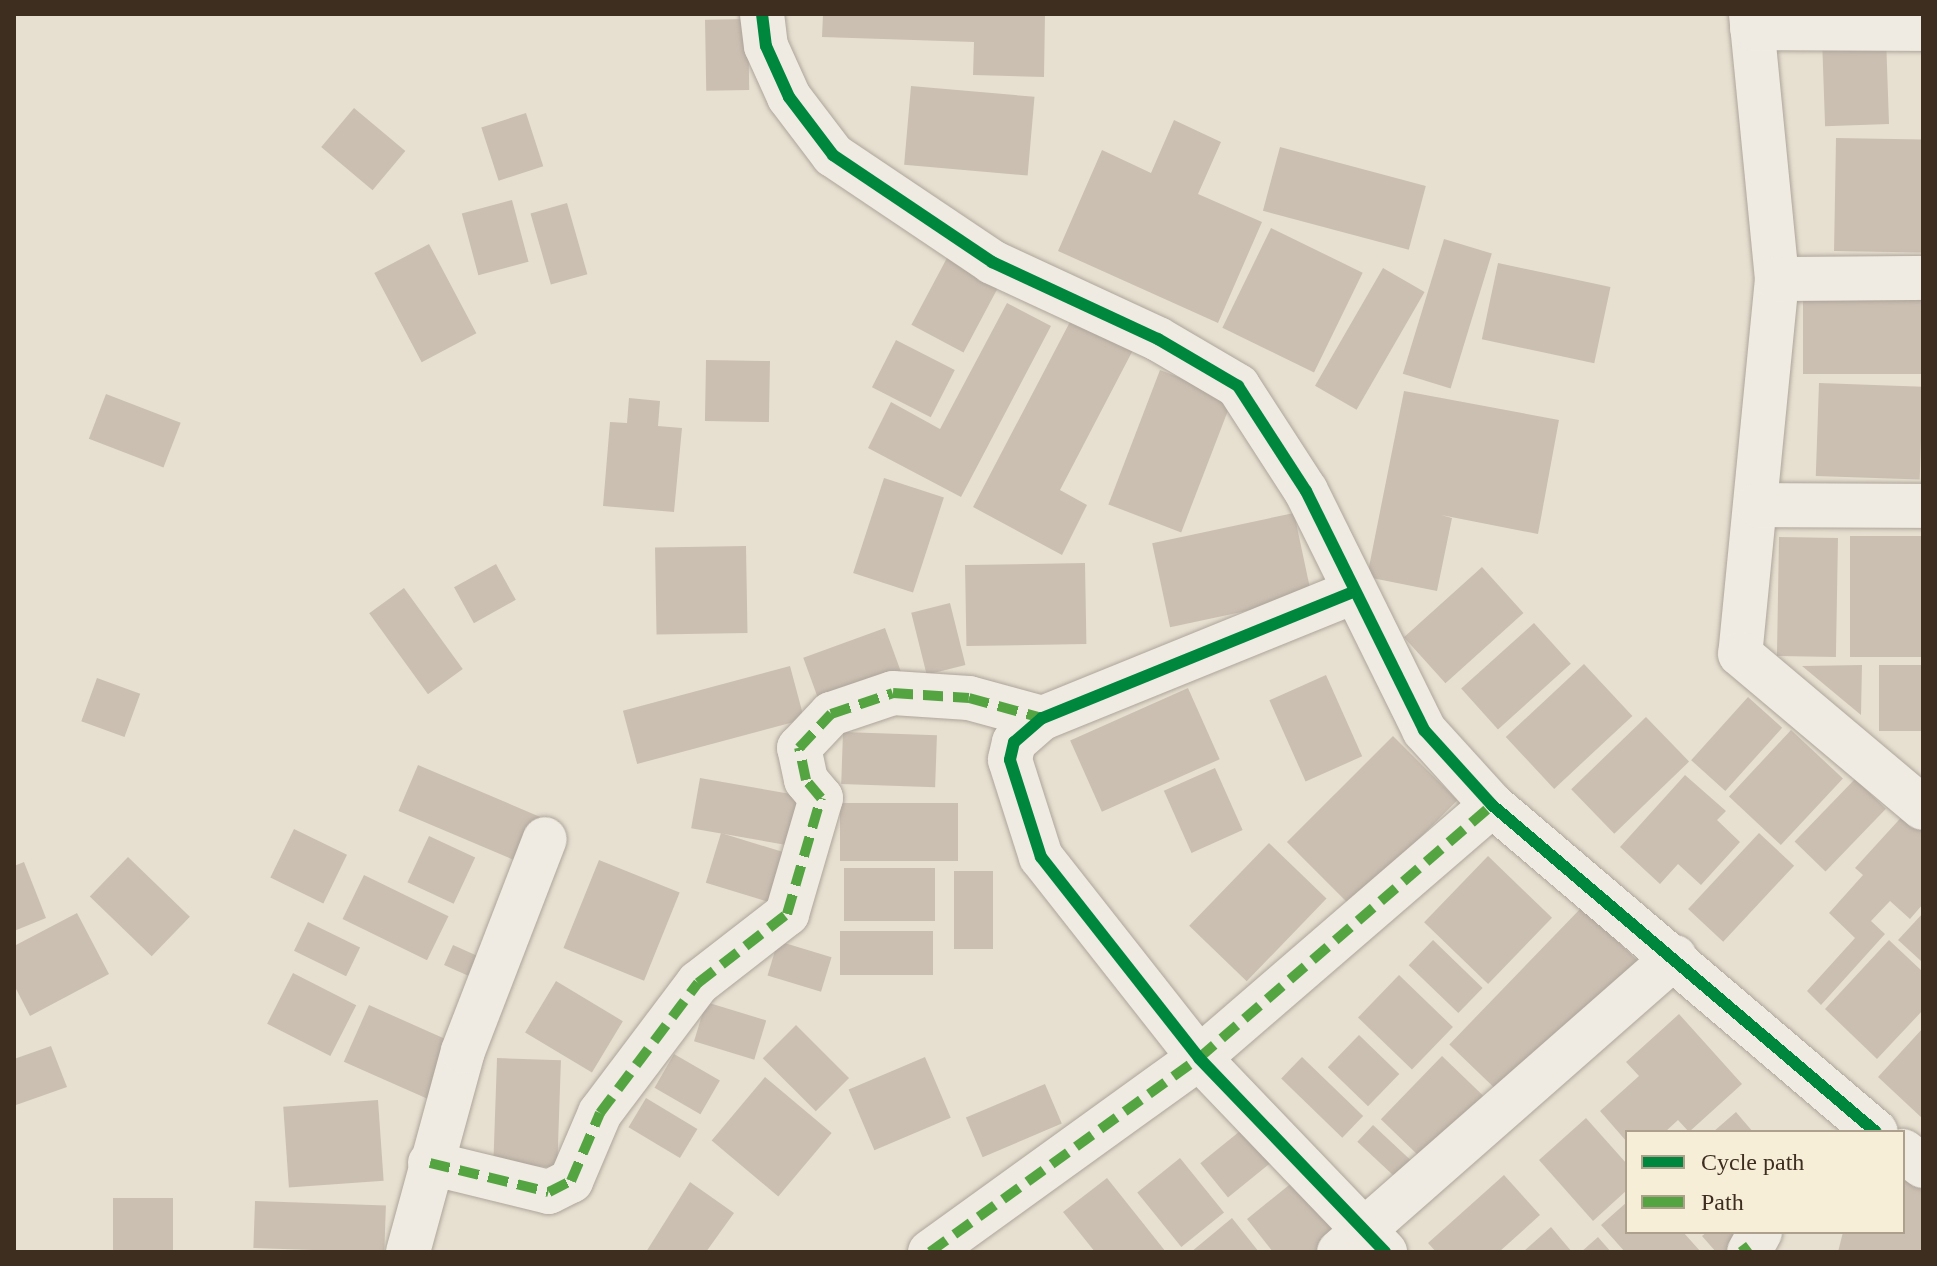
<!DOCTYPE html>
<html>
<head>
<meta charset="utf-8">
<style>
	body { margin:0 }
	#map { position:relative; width:1937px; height:1266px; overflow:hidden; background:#e7e0d1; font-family:"Times New Roman",serif }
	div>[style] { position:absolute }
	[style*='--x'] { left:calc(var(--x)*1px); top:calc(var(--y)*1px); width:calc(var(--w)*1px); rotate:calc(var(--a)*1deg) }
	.building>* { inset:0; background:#cbbfb2; transform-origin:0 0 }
	.roads { filter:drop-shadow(0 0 2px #ada599) drop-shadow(0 0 2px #ada599) }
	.minor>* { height:44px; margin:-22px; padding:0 22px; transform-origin:22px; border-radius:22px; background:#efebe3 }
	.quiet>* { height:10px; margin-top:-5px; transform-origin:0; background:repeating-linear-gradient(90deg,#54a441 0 20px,transparent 0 30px) }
	.cycleway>* { height:12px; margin:-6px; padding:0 6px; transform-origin:6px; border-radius:6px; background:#00873e }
	span { translate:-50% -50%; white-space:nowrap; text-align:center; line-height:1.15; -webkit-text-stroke:6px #f7eed8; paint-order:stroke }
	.frame { position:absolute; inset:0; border:16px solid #3d2e20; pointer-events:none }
	.legend { position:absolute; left:1625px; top:1130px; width:280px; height:104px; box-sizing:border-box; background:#f7eed8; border:2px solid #ada18e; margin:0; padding:10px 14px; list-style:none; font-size:24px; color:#3d2e20 }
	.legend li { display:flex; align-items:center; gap:16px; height:40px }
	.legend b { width:40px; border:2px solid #ada18e }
</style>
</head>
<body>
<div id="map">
	<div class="building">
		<i style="clip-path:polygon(823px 14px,1045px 14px,1044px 77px,973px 75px,974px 42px,822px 37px)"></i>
		<i style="left:748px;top:19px;width:71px;height:43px;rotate:89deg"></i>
		<i style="left:1886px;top:37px;width:87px;height:64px;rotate:88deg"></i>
		<i style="left:911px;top:86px;width:124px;height:79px;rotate:5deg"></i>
		<i style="left:354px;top:108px;width:67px;height:51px;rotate:40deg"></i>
		<i style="left:526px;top:113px;width:56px;height:47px;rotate:72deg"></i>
		<i style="clip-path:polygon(1174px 120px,1221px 142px,1198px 194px,1262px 222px,1218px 323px,1058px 251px,1102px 150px,1151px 173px)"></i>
		<i style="left:1836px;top:138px;width:87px;height:113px;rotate:1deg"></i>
		<i style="left:1280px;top:147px;width:151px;height:66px;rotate:15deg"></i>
		<i style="left:512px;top:200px;width:64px;height:52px;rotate:75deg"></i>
		<i style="left:567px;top:203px;width:74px;height:38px;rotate:74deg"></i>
		<i style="left:1271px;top:228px;width:102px;height:111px;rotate:26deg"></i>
		<i style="left:1444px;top:239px;width:50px;height:141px;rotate:17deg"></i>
		<i style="left:429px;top:244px;width:101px;height:62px;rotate:62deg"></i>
		<i style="left:948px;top:256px;width:59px;height:78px;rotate:28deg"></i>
		<i style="left:1498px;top:263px;width:115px;height:78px;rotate:12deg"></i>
		<i style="left:1383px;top:268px;width:48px;height:136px;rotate:30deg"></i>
		<i style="left:1923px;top:285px;width:89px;height:120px;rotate:90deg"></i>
		<i style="clip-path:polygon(1007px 303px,1051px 326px,961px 497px,868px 448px,891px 402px,940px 429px)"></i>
		<i style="clip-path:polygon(1072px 318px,1133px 350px,1060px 490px,1087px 505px,1062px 555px,973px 507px)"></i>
		<i style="left:896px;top:340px;width:66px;height:53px;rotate:27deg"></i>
		<i style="left:706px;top:360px;width:64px;height:61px;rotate:1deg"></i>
		<i style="left:1160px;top:370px;width:78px;height:144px;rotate:21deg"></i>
		<i style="left:1819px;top:383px;width:104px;height:93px;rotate:2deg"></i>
		<i style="clip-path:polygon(1404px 391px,1559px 420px,1538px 534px,1441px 515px,1452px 518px,1437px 591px,1367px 577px)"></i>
		<i style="left:106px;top:394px;width:80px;height:48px;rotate:21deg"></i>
		<i style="clip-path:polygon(629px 398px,660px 401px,658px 426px,682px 428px,674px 512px,603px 506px,610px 422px,627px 423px)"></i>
		<i style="left:884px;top:478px;width:63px;height:100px;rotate:18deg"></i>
		<i style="left:1294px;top:513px;width:86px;height:145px;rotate:78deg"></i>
		<i style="left:1850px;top:536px;width:73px;height:121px"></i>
		<i style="left:1779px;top:537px;width:59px;height:119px;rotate:1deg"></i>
		<i style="left:746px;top:546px;width:87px;height:91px;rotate:89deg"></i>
		<i style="left:1085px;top:563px;width:81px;height:120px;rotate:89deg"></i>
		<i style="left:496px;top:564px;width:41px;height:48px;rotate:61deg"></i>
		<i style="left:1482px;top:567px;width:62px;height:105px;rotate:48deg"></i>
		<i style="left:404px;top:588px;width:100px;height:43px;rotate:54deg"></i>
		<i style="left:950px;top:603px;width:64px;height:40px;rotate:76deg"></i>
		<i style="left:1534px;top:623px;width:55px;height:98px;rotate:48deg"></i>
		<i style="left:885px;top:628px;width:49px;height:87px;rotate:70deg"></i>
		<i style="left:1584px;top:664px;width:71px;height:107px;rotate:47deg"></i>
		<i style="clip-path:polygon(1862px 665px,1861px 715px,1802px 666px)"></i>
		<i style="left:1879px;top:665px;width:44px;height:66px"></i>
		<i style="left:790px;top:666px;width:55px;height:173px;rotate:75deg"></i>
		<i style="left:1326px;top:675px;width:89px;height:62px;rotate:66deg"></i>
		<i style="left:97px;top:678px;width:46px;height:46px;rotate:20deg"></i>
		<i style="left:1188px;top:688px;width:78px;height:129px;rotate:66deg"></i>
		<i style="left:1748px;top:697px;width:46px;height:85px;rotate:42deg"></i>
		<i style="left:1646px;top:717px;width:62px;height:104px;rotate:46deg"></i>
		<i style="left:1791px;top:730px;width:71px;height:91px;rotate:43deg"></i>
		<i style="left:843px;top:732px;width:94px;height:52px;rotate:2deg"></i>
		<i style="left:1393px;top:736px;width:91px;height:150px;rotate:45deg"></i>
		<i style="left:418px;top:765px;width:136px;height:50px;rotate:23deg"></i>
		<i style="left:1215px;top:768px;width:68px;height:56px;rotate:66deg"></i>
		<i style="clip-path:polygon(1685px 775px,1726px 811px,1717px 820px,1740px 842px,1701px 885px,1678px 864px,1660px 884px,1620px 847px)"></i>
		<i style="left:700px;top:778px;width:114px;height:51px;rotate:10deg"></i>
		<i style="left:1855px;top:779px;width:43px;height:87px;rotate:44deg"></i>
		<i style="left:840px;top:803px;width:118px;height:58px"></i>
		<i style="clip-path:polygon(1907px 811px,1923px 825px,1923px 904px,1910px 919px,1890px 901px,1871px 921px,1885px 934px,1821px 1005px,1807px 991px,1855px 938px,1829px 913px,1863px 875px,1855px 868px)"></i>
		<i style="left:294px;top:829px;width:59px;height:54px;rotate:26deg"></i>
		<i style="left:721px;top:833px;width:80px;height:52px;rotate:17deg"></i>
		<i style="left:1759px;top:833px;width:48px;height:104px;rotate:43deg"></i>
		<i style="left:429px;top:836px;width:51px;height:51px;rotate:25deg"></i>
		<i style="left:1269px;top:843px;width:80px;height:115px;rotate:44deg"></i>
		<i style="left:1488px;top:856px;width:89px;height:92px;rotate:44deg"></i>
		<i style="left:128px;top:857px;width:86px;height:55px;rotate:44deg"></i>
		<i style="left:599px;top:860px;width:87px;height:95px;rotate:22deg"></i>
		<i style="clip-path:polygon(24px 862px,46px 918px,14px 931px,14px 866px)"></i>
		<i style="left:844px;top:868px;width:91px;height:53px"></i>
		<i style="left:954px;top:871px;width:39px;height:78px"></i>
		<i style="left:364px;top:875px;width:94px;height:49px;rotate:26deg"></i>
		<i style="left:1582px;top:907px;width:78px;height:191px;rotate:44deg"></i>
		<i style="clip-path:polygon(77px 913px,109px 974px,30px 1016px,14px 985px,14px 946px)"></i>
		<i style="clip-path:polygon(1923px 913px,1923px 959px,1921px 961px,1898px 940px)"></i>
		<i style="left:308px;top:922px;width:58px;height:32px;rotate:26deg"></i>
		<i style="left:933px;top:931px;width:44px;height:93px;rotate:90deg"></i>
		<i style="left:1433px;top:940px;width:69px;height:35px;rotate:44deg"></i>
		<i style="clip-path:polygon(1889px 940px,1923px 972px,1923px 1010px,1877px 1059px,1825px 1009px)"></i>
		<i style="left:778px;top:941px;width:56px;height:36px;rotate:17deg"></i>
		<i style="left:453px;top:945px;width:43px;height:22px;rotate:24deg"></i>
		<i style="left:293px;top:973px;width:71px;height:57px;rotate:27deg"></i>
		<i style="left:1399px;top:975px;width:75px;height:59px;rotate:44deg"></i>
		<i style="left:556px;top:981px;width:78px;height:60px;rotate:31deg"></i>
		<i style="left:706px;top:1002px;width:63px;height:41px;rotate:17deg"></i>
		<i style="left:369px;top:1005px;width:94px;height:62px;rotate:24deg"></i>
		<i style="clip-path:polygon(1679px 1014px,1742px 1084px,1689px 1132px,1678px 1120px,1665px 1132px,1627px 1132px,1627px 1142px,1600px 1111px,1639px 1076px,1626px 1062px)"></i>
		<i style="left:796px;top:1025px;width:75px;height:47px;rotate:45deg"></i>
		<i style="clip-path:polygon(1923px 1028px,1923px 1119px,1878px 1077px)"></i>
		<i style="left:1359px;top:1035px;width:56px;height:45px;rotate:44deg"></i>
		<i style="clip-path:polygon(51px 1046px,67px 1087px,16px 1105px,14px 1059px)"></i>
		<i style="left:674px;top:1054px;width:53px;height:39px;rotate:30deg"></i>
		<i style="left:1442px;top:1056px;width:62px;height:88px;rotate:44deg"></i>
		<i style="left:925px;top:1057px;width:66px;height:83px;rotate:67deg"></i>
		<i style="left:1302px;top:1057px;width:85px;height:30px;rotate:44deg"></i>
		<i style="left:497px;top:1058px;width:64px;height:107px;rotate:2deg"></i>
		<i style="left:765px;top:1077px;width:87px;height:83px;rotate:40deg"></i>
		<i style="left:1045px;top:1084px;width:43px;height:86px;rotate:67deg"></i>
		<i style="left:646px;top:1098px;width:60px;height:34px;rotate:31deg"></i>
		<i style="left:378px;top:1100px;width:81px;height:95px;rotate:86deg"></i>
		<i style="clip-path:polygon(1736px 1112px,1753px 1132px,1713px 1132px)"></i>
		<i style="clip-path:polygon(1586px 1118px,1627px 1164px,1627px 1190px,1593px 1221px,1539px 1160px)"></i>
		<i style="left:1250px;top:1123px;width:44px;height:64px;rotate:51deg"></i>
		<i style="left:1373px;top:1125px;width:52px;height:23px;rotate:43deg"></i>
		<i style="left:1180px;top:1158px;width:70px;height:55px;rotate:51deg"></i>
		<i style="clip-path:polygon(1504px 1175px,1540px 1215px,1499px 1252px,1436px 1252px,1428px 1243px)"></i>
		<i style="clip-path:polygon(1299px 1177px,1345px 1234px,1323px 1252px,1273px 1252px,1247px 1219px)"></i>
		<i style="clip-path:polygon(1107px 1178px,1166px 1252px,1095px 1252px,1063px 1212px)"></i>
		<i style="clip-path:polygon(1903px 1179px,1923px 1184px,1923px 1252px,1838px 1252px,1843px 1232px,1903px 1232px)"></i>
		<i style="clip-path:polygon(690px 1182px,734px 1213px,706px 1252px,646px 1252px)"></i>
		<i style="left:113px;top:1198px;width:60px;height:54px"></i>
		<i style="left:255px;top:1201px;width:131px;height:47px;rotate:2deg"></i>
		<i style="clip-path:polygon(1627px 1202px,1627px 1232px,1683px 1232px,1701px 1252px,1625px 1252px,1601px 1225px)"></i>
		<i style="clip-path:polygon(1232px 1218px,1259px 1252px,1191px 1252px)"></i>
		<i style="clip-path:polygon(1551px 1227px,1572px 1252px,1523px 1252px)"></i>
		<i style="clip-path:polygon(1707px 1232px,1750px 1232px,1729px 1252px,1716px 1252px,1702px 1236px)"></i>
		<i style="clip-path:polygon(1598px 1237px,1611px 1252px,1581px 1252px)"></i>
	</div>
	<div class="roads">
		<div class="minor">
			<i style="--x:762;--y:14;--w:32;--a:83"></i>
			<i style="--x:766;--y:46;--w:56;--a:65.7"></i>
			<i style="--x:789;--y:97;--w:73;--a:52.8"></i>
			<i style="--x:833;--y:155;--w:192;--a:33.9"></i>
			<i style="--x:992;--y:262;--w:183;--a:24.9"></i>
			<i style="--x:1158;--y:339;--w:93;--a:30.4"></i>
			<i style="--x:1238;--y:386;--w:125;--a:57.1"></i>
			<i style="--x:1306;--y:491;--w:267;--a:63.7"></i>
			<i style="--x:1424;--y:730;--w:101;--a:47.8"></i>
			<i style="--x:1492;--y:805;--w:504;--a:40.42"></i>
			<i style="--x:1751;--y:14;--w:266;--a:84.4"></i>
			<i style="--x:1777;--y:279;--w:377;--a:95.6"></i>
			<i style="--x:1740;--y:654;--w:239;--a:40.1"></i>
			<i style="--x:1752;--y:28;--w:171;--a:0.3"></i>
			<i style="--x:1777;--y:279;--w:146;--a:-0.4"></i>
			<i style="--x:1758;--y:505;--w:165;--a:0.3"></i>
			<i style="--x:1353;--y:592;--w:336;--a:157.9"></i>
			<i style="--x:1042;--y:718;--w:37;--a:139"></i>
			<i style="--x:1014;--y:742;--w:18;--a:103"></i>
			<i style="--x:1010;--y:760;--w:102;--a:72.3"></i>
			<i style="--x:1041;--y:857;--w:256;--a:51.8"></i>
			<i style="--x:1199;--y:1058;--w:269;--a:46.2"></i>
			<i style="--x:1903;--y:1151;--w:25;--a:37"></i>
			<i style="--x:430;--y:1163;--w:122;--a:13.7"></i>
			<i style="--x:549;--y:1192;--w:25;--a:-27"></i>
			<i style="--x:571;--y:1181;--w:74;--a:-66.9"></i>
			<i style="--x:600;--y:1113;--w:163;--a:-53"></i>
			<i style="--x:698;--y:983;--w:113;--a:-37.8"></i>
			<i style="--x:787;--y:914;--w:121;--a:-73.7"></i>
			<i style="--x:821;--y:798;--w:23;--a:-130"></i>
			<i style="--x:806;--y:780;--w:33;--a:-102"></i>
			<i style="--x:799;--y:748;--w:47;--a:-46.7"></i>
			<i style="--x:831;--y:714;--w:65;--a:-18.7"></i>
			<i style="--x:893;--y:693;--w:76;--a:3.8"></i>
			<i style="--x:969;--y:698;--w:76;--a:15.3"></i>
			<i style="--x:408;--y:1252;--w:208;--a:-74.7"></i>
			<i style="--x:463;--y:1051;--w:227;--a:-68.9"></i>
			<i style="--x:930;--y:1252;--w:332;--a:-35.8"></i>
			<i style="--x:1199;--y:1058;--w:387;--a:-40.8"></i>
			<i style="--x:1339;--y:1252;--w:447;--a:-41.3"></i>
			<i style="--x:1749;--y:1252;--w:23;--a:-61"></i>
		</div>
	</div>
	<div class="quiet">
		<i style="--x:430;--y:1163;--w:122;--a:13.7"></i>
		<i style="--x:549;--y:1192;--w:25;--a:-27"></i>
		<i style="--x:571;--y:1181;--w:74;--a:-66.9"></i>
		<i style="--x:600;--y:1113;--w:163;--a:-53"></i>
		<i style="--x:698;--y:983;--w:113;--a:-37.8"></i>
		<i style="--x:787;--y:914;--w:121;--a:-73.7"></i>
		<i style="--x:821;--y:798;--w:23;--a:-130"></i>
		<i style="--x:806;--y:780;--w:33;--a:-102"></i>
		<i style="--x:799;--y:748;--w:47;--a:-46.7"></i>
		<i style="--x:831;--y:714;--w:65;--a:-18.7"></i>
		<i style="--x:893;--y:693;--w:76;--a:3.8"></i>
		<i style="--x:969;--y:698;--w:76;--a:15.3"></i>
		<i style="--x:930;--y:1252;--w:332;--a:-35.8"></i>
		<i style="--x:1199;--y:1058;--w:387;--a:-40.8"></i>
		<i style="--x:1741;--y:1252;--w:10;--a:-37"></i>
	</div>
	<div class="cycleway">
		<i style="--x:762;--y:14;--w:32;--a:83"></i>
		<i style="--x:766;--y:46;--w:56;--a:65.7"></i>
		<i style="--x:789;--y:97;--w:73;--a:52.8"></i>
		<i style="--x:833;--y:155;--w:192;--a:33.9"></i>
		<i style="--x:992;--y:262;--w:183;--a:24.9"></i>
		<i style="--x:1158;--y:339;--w:93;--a:30.4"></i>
		<i style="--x:1238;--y:386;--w:125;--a:57.1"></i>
		<i style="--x:1306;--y:491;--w:267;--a:63.7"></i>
		<i style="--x:1424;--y:730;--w:101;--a:47.8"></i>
		<i style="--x:1492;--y:805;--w:504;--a:40.42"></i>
		<i style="--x:1353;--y:592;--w:336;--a:157.9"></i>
		<i style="--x:1042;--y:718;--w:37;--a:139"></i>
		<i style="--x:1014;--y:742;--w:18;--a:103"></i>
		<i style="--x:1010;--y:760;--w:102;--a:72.3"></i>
		<i style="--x:1041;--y:857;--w:256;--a:51.8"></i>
		<i style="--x:1199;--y:1058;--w:269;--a:46.2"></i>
	</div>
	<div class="frame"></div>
	<ul class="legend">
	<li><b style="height:10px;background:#00873e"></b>Cycle path</li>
	<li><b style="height:10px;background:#54a441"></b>Path</li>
	</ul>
</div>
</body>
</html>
